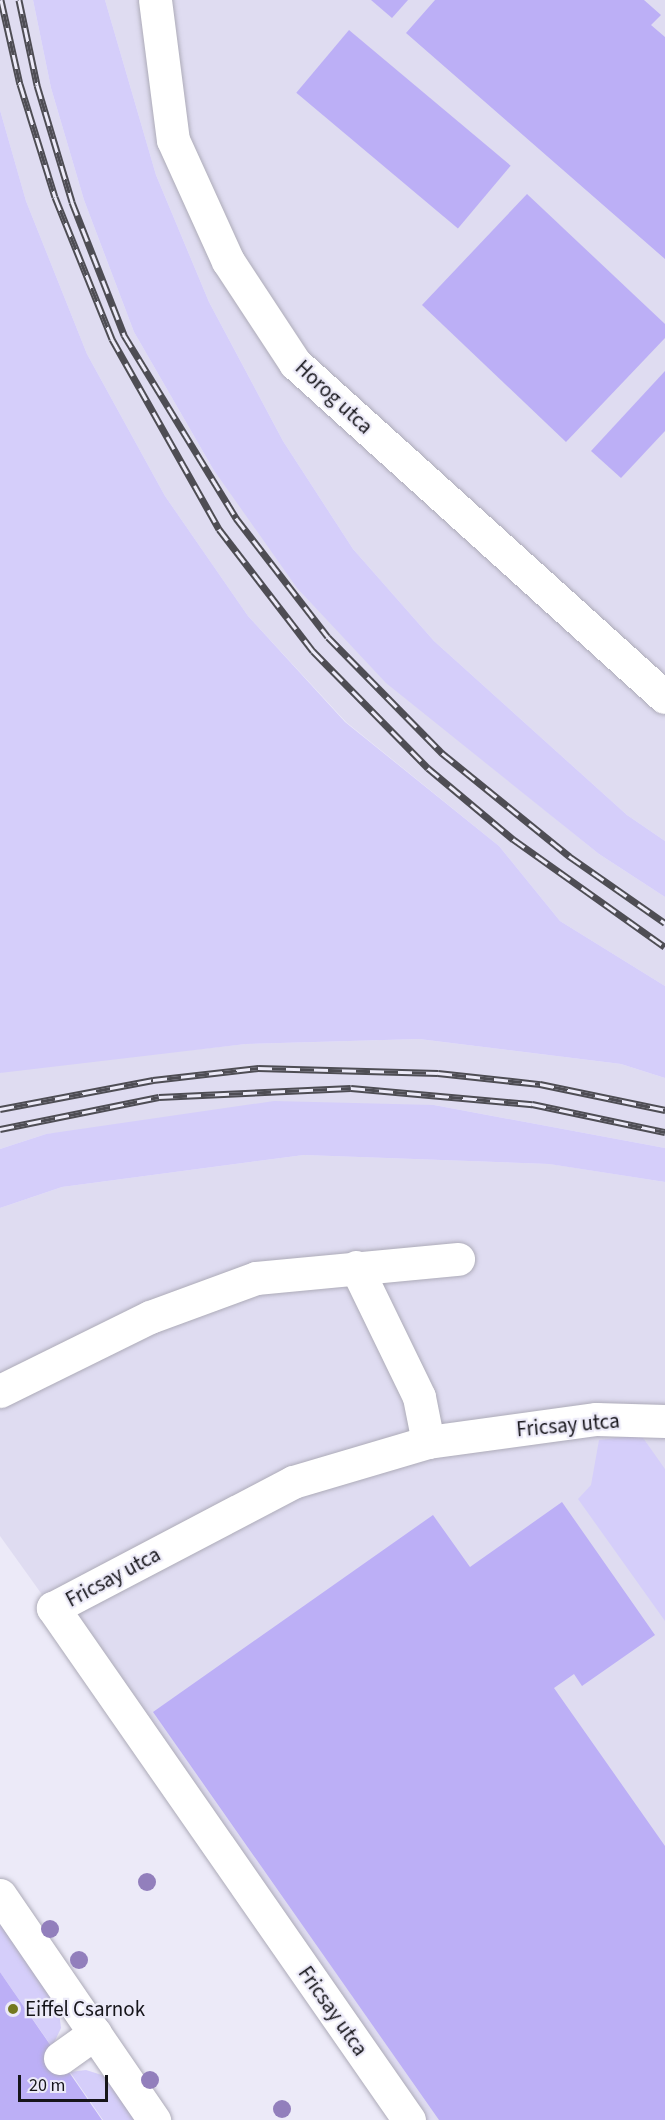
<!DOCTYPE html>
<html>
<head>
<meta charset="utf-8">
<style>
	body { margin:0 }
	#map { position:relative; width:665px; height:2120px; overflow:hidden; background:#eceaf8; font-family:"Source Sans 3",sans-serif }
	div>[style] { position:absolute }
	[style*='--x'] { left:calc(var(--x)*1px); top:calc(var(--y)*1px); width:calc(var(--w)*1px); rotate:calc(var(--a)*1deg) }
	.built>* { inset:0; background:#dfdcf1 }
	.green>* { inset:0; background:#d5cefa }
	.building>* { inset:0; background:#bcaff6; transform-origin:0 0 }
	.roads { filter:drop-shadow(0 0 2px #adabb8) drop-shadow(0 0 2px #adabb8) }
	.minor>* { height:33px; margin:-16.5px; padding:0 16.5px; transform-origin:16.5px; border-radius:16.5px; background:#fff }
	.rail>* { height:7px; margin-top:-3.5px; transform-origin:0; background:repeating-linear-gradient(90deg,#eceaf8 0 14px,#4e4d54 0 28px); box-sizing:border-box; border-block:2px solid #4e4d54 }
	.trees>* { width:18px; height:18px; margin:-9px; border-radius:50%; background:#927fbc }
	.dots>* { width:16px; height:16px; translate:-50% -50%; box-sizing:border-box; border:3px solid #eceaf8; border-radius:50% }
	span { translate:-50% -50%; white-space:nowrap; text-align:center; line-height:1.15; -webkit-text-stroke:4.5px #eceaf8; paint-order:stroke }
	.street-label { font-size:21px; color:#16151a }
	.poi-label { font-size:21px; color:#16151a }
	.left { translate:0 -50%; text-align:left }
	.scale { position:absolute; left:18px; top:2075px; width:90px; height:27px; box-sizing:border-box; border:3px solid #16151a; border-top:0; padding-left:8px; font-size:18px; line-height:21px; white-space:nowrap; color:#16151a; -webkit-text-stroke:4px #eceaf8; paint-order:stroke }
</style>
</head>
<body>
<div id="map">
	<div class="built">
		<i style="clip-path:polygon(0 0,33px 0,51px 88px,84px 200px,134px 332px,213px 469px,494px 769px,599px 854px,665px 897px,665px 986px,560px 921px,499px 846px,346px 722px,248px 616px,165px 496px,87px 354px,26px 201px,0 110px)"></i>
		<i style="clip-path:polygon(105px 0,665px 0,665px 841px,627px 815px,434px 641px,353px 549px,283px 441px,209px 302px,156px 175px)"></i>
		<i style="clip-path:polygon(419px 1039px,621px 1064px,665px 1078px,665px 1148px,434px 1105px,46px 1134px,0 1149px,0 1073px,9px 1070px,246px 1044px)"></i>
		<i style="clip-path:polygon(304px 1155px,550px 1164px,665px 1182px,665px 2120px,419px 2120px,0 1536px,0 1208px,62px 1187px)"></i>
	</div>
	<div class="green">
		<i style="clip-path:polygon(33px 0,105px 0,156px 175px,209px 302px,283px 441px,353px 549px,434px 641px,627px 815px,665px 841px,665px 897px,599px 854px,386px 683px,297px 588px,213px 469px,134px 332px,84px 200px,51px 88px)"></i>
		<i style="clip-path:polygon(0 110px,26px 201px,87px 354px,165px 496px,248px 616px,345px 722px,499px 846px,560px 921px,665px 986px,665px 1078px,621px 1064px,419px 1039px,246px 1044px,0 1073px)"></i>
		<i style="clip-path:polygon(274px 1101px,434px 1105px,665px 1148px,665px 1182px,549px 1164px,304px 1155px,62px 1187px,0 1208px,0 1149px,46px 1134px)"></i>
		<i style="clip-path:polygon(641px 1435px,665px 1469px,665px 1621px,578px 1499px,591px 1485px,599px 1440px)"></i>
		<i style="clip-path:polygon(0 1918px,58px 2002px,61px 2028px,52px 2047px,0 1972px)"></i>
		<i style="clip-path:polygon(86px 2070px,105px 2076px,138px 2120px,103px 2120px,70px 2072px)"></i>
	</div>
	<div class="building">
		<i style="clip-path:polygon(371px 0,408px 0,392px 18px)"></i>
		<i style="clip-path:polygon(435px 0,644px 0,661px 15px,651px 25px,665px 37px,665px 259px,406px 33px)"></i>
		<i style="left:349px;top:30px;width:211px;height:82px;rotate:40deg"></i>
		<i style="clip-path:polygon(527px 194px,665px 324px,665px 338px,566px 442px,422px 305px)"></i>
		<i style="clip-path:polygon(665px 371px,665px 431px,621px 478px,591px 451px)"></i>
		<i style="clip-path:polygon(562px 1502px,655px 1635px,582px 1686px,574px 1674px,554px 1688px,665px 1846px,665px 2120px,439px 2120px,153px 1712px,433px 1515px,470px 1567px)"></i>
		<i style="clip-path:polygon(0 1972px,102px 2120px,0 2120px)"></i>
	</div>
	<div class="roads">
		<div class="minor">
			<i style="--x:155;--y:0;--w:141;--a:82.7"></i>
			<i style="--x:173;--y:140;--w:133;--a:65.6"></i>
			<i style="--x:228;--y:261;--w:122;--a:56.7"></i>
			<i style="--x:295;--y:363;--w:498;--a:42.1"></i>
			<i style="--x:356;--y:1267;--w:144;--a:64.1"></i>
			<i style="--x:419;--y:1397;--w:46;--a:78.7"></i>
			<i style="--x:0;--y:1391;--w:167;--a:-26.3"></i>
			<i style="--x:150;--y:1317;--w:113;--a:-20.2"></i>
			<i style="--x:256;--y:1278;--w:203;--a:-5.4"></i>
			<i style="--x:0;--y:1895;--w:273;--a:55.6"></i>
			<i style="--x:60;--y:2058;--w:43;--a:-35.5"></i>
			<i style="--x:409;--y:2120;--w:624;--a:-124.81"></i>
			<i style="--x:53;--y:1608;--w:271;--a:-27.7"></i>
			<i style="--x:293;--y:1482;--w:141;--a:-16.5"></i>
			<i style="--x:428;--y:1442;--w:170;--a:-7.8"></i>
			<i style="--x:596;--y:1419;--w:69;--a:1.7"></i>
		</div>
	</div>
	<div class="rail">
		<i style="--x:1;--y:0;--w:86;--a:77.3"></i>
		<i style="--x:20;--y:84;--w:118;--a:72.8"></i>
		<i style="--x:55;--y:197;--w:153;--a:68.1"></i>
		<i style="--x:112;--y:339;--w:218;--a:60.6"></i>
		<i style="--x:219;--y:529;--w:154;--a:52.4"></i>
		<i style="--x:313;--y:651;--w:164;--a:45.5"></i>
		<i style="--x:428;--y:768;--w:111;--a:39.9"></i>
		<i style="--x:513;--y:839;--w:186;--a:35.4"></i>
		<i style="--x:19;--y:0;--w:87;--a:78"></i>
		<i style="--x:37;--y:85;--w:122;--a:73.3"></i>
		<i style="--x:72;--y:202;--w:143;--a:68.6"></i>
		<i style="--x:124;--y:335;--w:215;--a:58.5"></i>
		<i style="--x:236;--y:518;--w:150;--a:52.3"></i>
		<i style="--x:328;--y:637;--w:163;--a:45.5"></i>
		<i style="--x:442;--y:753;--w:164;--a:39"></i>
		<i style="--x:569;--y:856;--w:117;--a:34.9"></i>
		<i style="--x:0;--y:1109;--w:156;--a:-10.7"></i>
		<i style="--x:153;--y:1080;--w:106;--a:-6.5"></i>
		<i style="--x:258;--y:1068;--w:180;--a:1.6"></i>
		<i style="--x:438;--y:1073;--w:103;--a:6.2"></i>
		<i style="--x:540;--y:1084;--w:128;--a:11.7"></i>
		<i style="--x:0;--y:1129;--w:162;--a:-11.4"></i>
		<i style="--x:159;--y:1097;--w:192;--a:-2.7"></i>
		<i style="--x:351;--y:1088;--w:182;--a:5.1"></i>
		<i style="--x:532;--y:1104;--w:136;--a:11.9"></i>
	</div>
	<div class="trees">
		<i style="left:147px;top:1882px"></i>
		<i style="left:50px;top:1929px"></i>
		<i style="left:79px;top:1960px"></i>
		<i style="left:150px;top:2080px"></i>
		<i style="left:282px;top:2109px"></i>
	</div>
	<div class="dots">
		<i style="left:13px;top:2009px;background:#737820"></i>
	</div>
	<div class="street-label">
		<span style="left:334px;top:397px;rotate:43deg">Horog utca</span>
		<span style="left:568px;top:1425px;rotate:-5deg">Fricsay utca</span>
		<span style="left:113px;top:1577px;rotate:-28deg">Fricsay utca</span>
		<span style="left:333px;top:2011px;rotate:55deg">Fricsay utca</span>
	</div>
	<div class="poi-label">
		<span class="left" style="left:25px;top:2009px">Eiffel Csarnok</span>
	</div>
	<div class="scale">20 m</div>
</div>
</body>
</html>
